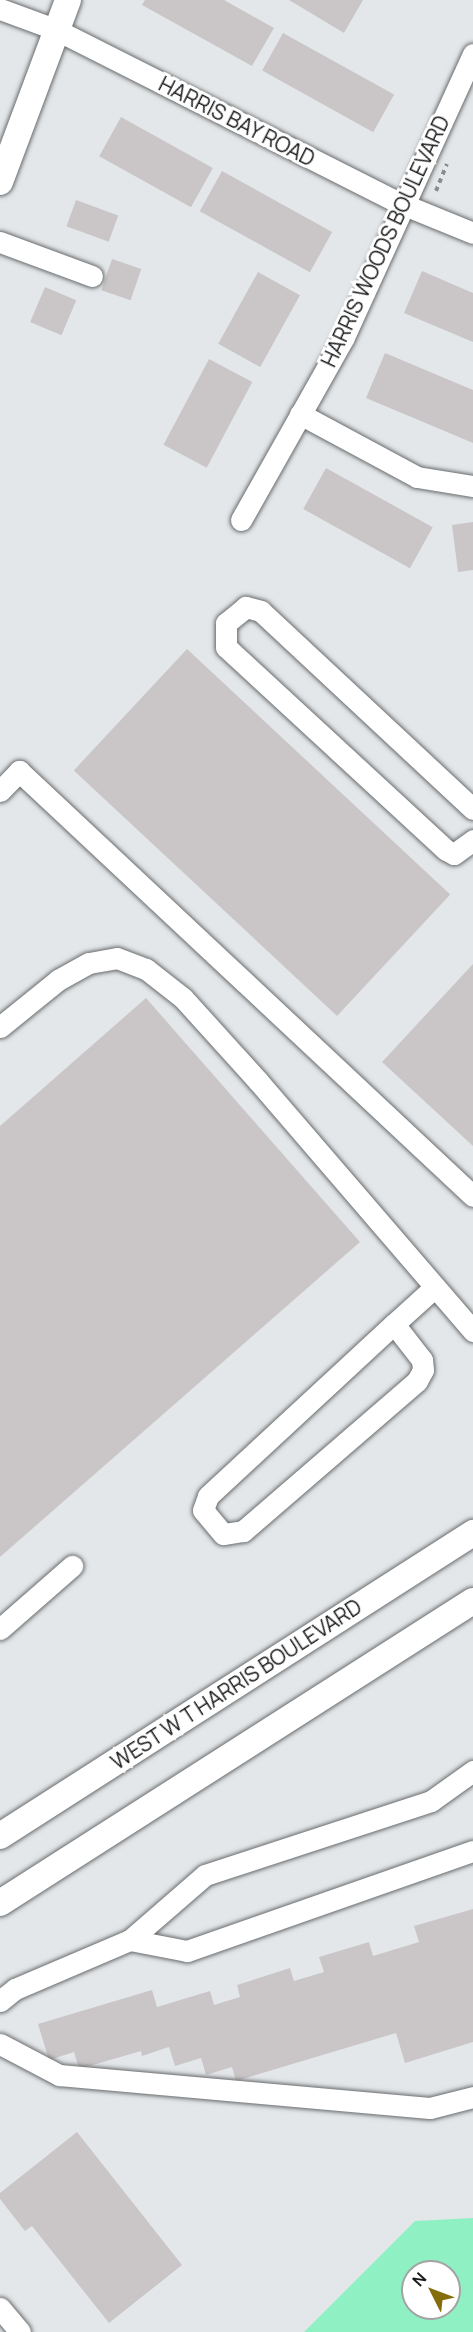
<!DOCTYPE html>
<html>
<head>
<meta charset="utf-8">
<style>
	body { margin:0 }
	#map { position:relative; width:473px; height:2332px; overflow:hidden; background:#e4e7e9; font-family:Manrope,sans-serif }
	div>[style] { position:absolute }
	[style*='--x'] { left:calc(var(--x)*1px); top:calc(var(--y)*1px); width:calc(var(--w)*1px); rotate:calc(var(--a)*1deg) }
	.green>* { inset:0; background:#8ff0c4 }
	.building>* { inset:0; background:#cac6c7; transform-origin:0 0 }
	.path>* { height:4px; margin-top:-2px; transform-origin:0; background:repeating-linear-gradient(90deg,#8a8c8e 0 4.5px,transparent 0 9px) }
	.roads { filter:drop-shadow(0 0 2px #696c6e) drop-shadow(0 0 2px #696c6e) }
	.minor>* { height:21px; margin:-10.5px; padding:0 10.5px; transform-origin:10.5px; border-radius:10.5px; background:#fff }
	.major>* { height:26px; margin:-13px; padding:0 13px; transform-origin:13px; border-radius:13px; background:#fff }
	span { translate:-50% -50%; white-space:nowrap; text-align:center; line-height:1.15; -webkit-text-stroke:6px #fff; paint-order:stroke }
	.street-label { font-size:21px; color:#18191a }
	.north { position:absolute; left:401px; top:2260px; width:60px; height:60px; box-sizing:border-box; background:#fff; border:2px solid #a3a3a3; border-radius:50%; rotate:312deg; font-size:16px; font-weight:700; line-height:24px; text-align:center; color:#18191a }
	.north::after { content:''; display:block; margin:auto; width:21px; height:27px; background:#846d0a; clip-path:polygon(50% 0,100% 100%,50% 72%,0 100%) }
</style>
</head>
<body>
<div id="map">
	<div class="green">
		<i style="clip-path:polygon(evenodd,473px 2218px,473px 2332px,304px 2332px,415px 2221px,473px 2218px,413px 2272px,449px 2272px,449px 2308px,413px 2308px,413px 2272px)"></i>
	</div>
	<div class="building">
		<i style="clip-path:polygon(145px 0,224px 0,274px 28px,252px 66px,142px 5px)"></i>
		<i style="clip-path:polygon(289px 0,363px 0,344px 33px)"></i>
		<i style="left:283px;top:33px;width:127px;height:43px;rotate:29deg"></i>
		<i style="left:121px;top:117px;width:105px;height:45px;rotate:29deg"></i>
		<i style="left:222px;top:171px;width:126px;height:46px;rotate:29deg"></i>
		<i style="left:76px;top:200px;width:45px;height:28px;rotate:20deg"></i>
		<i style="left:112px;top:259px;width:31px;height:33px;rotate:19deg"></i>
		<i style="clip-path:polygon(422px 271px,473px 293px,473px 342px,404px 313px)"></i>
		<i style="left:258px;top:272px;width:48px;height:82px;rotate:29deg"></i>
		<i style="left:45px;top:287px;width:34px;height:38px;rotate:23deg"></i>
		<i style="clip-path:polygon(385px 353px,473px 390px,473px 443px,366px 398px)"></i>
		<i style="left:209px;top:359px;width:49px;height:97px;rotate:28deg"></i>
		<i style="left:326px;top:468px;width:122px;height:47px;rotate:29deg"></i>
		<i style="clip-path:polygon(473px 522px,473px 570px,458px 572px,452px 525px)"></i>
		<i style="left:187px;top:649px;width:360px;height:166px;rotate:43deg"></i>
		<i style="clip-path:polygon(473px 964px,473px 1146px,382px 1062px)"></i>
		<i style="clip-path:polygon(146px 998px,360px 1242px,0 1557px,0 1126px)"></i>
		<i style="clip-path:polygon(473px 1909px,473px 2042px,405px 2063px,396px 2033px,236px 2081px,232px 2067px,206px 2075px,201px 2058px,175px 2066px,169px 2047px,142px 2056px,141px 2051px,79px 2069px,74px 2052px,49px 2060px,38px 2024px,152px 1990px,157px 2007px,210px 1991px,214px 2005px,240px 1997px,237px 1985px,290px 1968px,294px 1981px,324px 1972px,319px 1957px,369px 1942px,373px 1956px,419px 1942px,414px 1926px)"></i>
		<i style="clip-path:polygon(77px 2132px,182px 2265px,109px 2323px,32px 2226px,25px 2231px,0 2199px,0 2193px)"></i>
	</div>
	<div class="path">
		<i style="--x:436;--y:191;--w:29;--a:-68"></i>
	</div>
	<div class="roads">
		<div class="minor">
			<i style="--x:0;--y:9;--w:61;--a:20.2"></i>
			<i style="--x:57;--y:30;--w:386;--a:26.8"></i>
			<i style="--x:402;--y:204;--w:77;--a:22.2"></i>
			<i style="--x:0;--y:242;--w:98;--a:20.3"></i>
			<i style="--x:300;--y:414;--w:133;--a:28.3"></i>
			<i style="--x:417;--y:477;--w:57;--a:9.1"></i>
			<i style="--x:241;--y:520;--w:210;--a:-60.6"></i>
			<i style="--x:344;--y:337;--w:311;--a:-65.5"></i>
			<i style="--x:0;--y:791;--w:28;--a:-46"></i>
			<i style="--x:19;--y:771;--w:622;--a:43.11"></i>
			<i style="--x:473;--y:809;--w:290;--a:-137"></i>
			<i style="--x:261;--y:611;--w:16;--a:-165"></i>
			<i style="--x:246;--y:607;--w:26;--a:141"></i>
			<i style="--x:226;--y:623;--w:24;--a:90"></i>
			<i style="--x:226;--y:647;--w:299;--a:42.7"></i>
			<i style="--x:446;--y:850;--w:9;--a:27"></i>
			<i style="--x:454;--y:854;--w:24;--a:-36"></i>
			<i style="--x:0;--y:1027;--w:75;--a:-39"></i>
			<i style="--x:58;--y:980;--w:35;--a:-29"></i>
			<i style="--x:89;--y:963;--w:28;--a:-10"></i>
			<i style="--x:117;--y:958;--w:31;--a:21"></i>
			<i style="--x:146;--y:969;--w:47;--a:38.1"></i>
			<i style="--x:183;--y:998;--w:112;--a:47.9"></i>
			<i style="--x:258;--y:1081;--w:330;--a:49.3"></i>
			<i style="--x:394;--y:1324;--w:46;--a:52.1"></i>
			<i style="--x:422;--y:1360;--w:10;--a:84"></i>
			<i style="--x:423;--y:1370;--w:13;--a:119"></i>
			<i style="--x:417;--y:1381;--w:230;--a:139.2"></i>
			<i style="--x:243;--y:1531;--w:20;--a:171"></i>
			<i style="--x:223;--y:1534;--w:31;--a:-130"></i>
			<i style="--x:203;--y:1510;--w:15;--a:-70"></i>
			<i style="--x:208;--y:1496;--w:253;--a:-42.8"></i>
			<i style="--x:394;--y:1324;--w:55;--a:-42.1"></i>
			<i style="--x:0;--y:1629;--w:96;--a:-41.2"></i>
			<i style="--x:130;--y:1940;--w:99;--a:-40.9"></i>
			<i style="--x:205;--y:1875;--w:238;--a:-18.1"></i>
			<i style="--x:431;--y:1801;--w:52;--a:-35.5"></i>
			<i style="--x:0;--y:2001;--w:19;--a:-39"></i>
			<i style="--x:15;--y:1989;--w:125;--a:-23.1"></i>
			<i style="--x:130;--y:1940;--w:58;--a:10.9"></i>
			<i style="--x:187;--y:1951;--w:303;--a:-19.3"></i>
			<i style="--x:0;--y:2044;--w:67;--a:27.7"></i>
			<i style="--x:59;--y:2075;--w:372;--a:5.1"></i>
			<i style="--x:430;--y:2108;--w:44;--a:-14.3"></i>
			<i style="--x:0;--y:2308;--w:31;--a:50"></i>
		</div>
		<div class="major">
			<i style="--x:0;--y:182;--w:194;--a:-69.5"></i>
			<i style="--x:0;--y:1836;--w:562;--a:-32.64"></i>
			<i style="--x:0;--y:1903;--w:561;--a:-32.56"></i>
		</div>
	</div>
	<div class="street-label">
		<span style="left:237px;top:121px;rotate:27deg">HARRIS BAY ROAD</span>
		<span style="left:385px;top:241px;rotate:-65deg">HARRIS WOODS BOULEVARD</span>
		<span style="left:236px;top:1684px;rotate:-33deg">WEST W T HARRIS BOULEVARD</span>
	</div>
	<div class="north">N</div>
</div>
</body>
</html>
